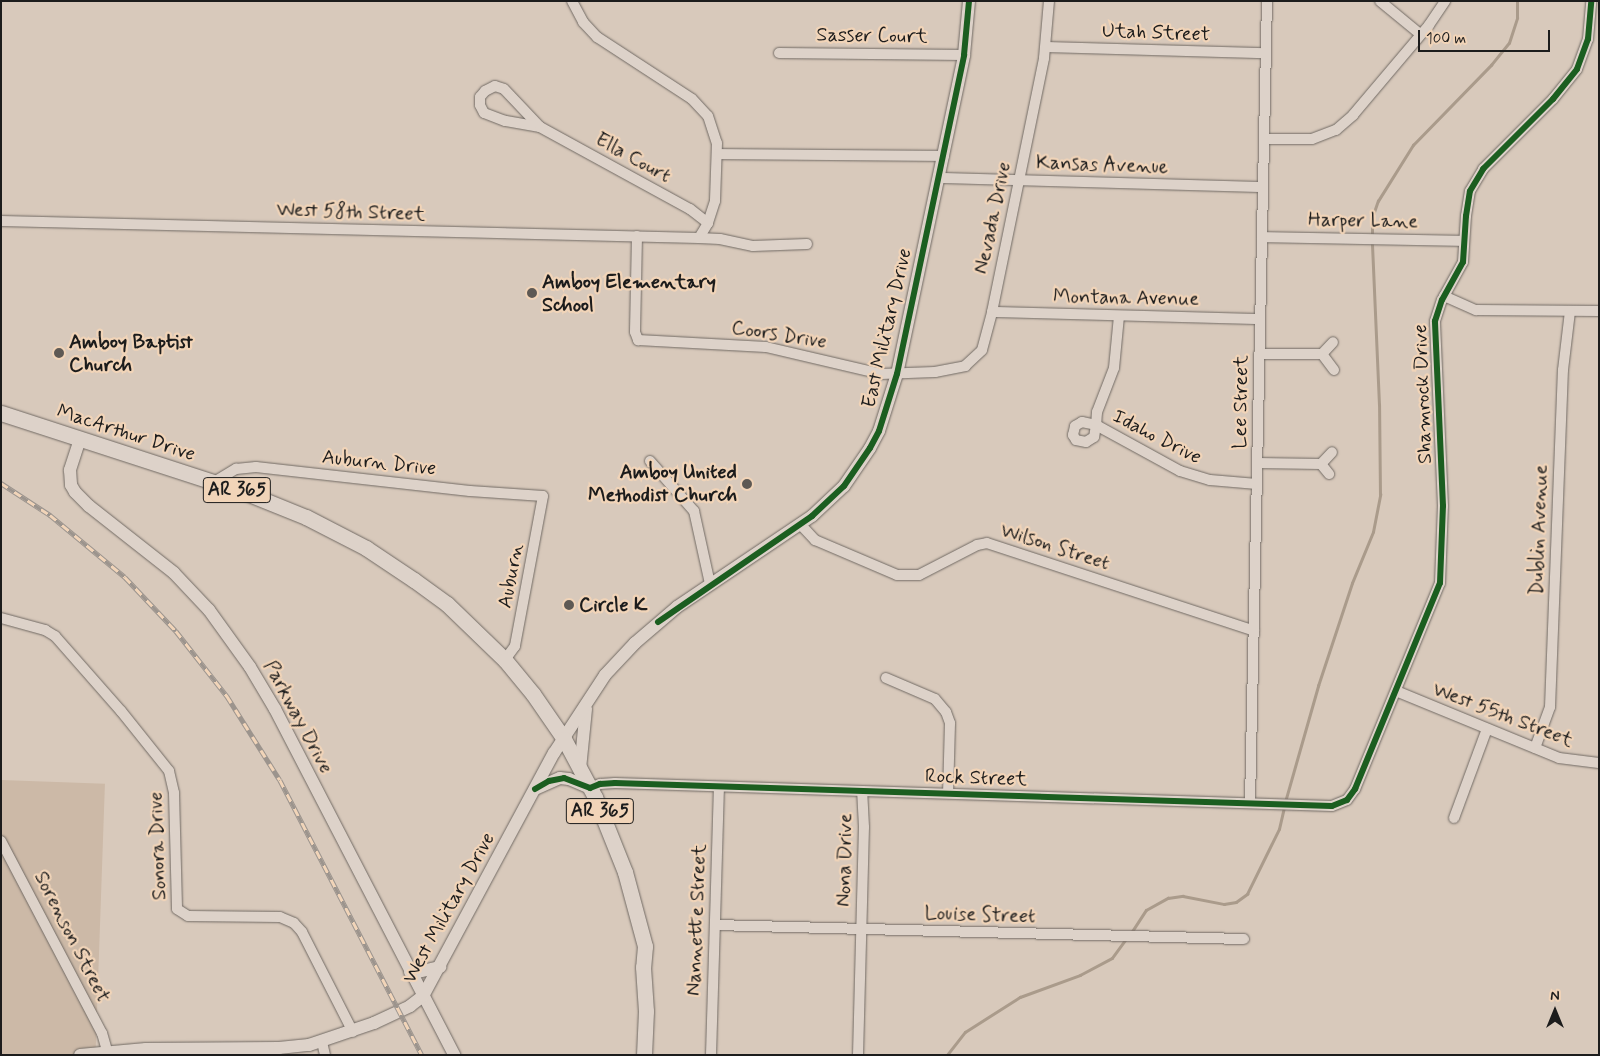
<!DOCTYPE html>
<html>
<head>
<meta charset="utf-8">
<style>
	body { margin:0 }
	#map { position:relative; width:1600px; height:1056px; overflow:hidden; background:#d8c9bb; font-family:Mynerve,sans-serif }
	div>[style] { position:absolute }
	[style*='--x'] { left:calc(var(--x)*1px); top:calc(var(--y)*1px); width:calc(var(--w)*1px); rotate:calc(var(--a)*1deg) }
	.green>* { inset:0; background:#ccb9a7; transform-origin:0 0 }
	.stream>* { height:2.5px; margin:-1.25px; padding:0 1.25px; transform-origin:1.25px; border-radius:1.25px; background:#aa9b8b }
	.roads { filter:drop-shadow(0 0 1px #716a64) drop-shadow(0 0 1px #716a64) }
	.minor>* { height:10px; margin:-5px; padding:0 5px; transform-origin:5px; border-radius:5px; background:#ddd2c9 }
	.tertiary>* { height:12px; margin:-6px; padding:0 6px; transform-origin:6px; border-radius:6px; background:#ddd2c9 }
	.primary>* { height:15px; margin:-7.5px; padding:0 7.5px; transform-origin:7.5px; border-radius:7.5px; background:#ddd2c9 }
	.rail>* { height:4.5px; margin-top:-2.25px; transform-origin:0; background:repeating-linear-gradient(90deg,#f1d4b8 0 8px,#9c948d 0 16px); box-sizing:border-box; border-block:1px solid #9c948d }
	.cycleway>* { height:6px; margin:-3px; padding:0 3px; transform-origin:3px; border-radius:3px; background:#1b5e20 }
	.dots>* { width:14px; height:14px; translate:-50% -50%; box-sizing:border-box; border:2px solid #f1d4b8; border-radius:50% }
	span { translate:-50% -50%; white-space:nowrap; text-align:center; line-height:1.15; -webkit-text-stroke:4.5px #f1d4b8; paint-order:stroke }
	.shield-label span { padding:1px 4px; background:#f1d4b8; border:1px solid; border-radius:4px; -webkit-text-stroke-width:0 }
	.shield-label { font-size:19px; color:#1c1c1c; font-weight:700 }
	.street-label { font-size:20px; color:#1c1c1c }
	.poi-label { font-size:20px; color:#1c1c1c; font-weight:700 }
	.left { translate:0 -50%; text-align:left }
	.right { translate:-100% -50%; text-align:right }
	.frame { position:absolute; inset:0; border:2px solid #1c1c1c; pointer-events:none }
	.north { position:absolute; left:1530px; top:986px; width:50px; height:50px; -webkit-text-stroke:4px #f1d4b8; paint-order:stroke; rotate:0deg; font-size:14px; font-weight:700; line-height:20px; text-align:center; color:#1c1c1c }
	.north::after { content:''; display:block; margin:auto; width:18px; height:22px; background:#1c1c1c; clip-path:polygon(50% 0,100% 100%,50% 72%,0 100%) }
	.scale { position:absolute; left:1418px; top:30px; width:132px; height:22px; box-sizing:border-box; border:2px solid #1c1c1c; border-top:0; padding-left:6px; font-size:15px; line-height:18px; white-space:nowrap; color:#1c1c1c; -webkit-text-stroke:4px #f1d4b8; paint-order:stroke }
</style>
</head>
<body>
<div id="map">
	<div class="green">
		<i style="left:1px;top:780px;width:104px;height:275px;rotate:2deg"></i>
	</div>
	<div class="stream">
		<i style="--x:1372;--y:237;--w:19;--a:-90"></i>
		<i style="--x:1372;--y:218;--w:18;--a:-71"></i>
		<i style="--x:1378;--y:201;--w:66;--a:-58"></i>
		<i style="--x:1413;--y:145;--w:112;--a:-45.7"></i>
		<i style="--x:1491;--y:65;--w:28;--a:-51"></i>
		<i style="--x:1509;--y:43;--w:26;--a:-72"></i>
		<i style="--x:1517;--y:18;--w:17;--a:-90"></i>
		<i style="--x:1285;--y:802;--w:121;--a:-74.1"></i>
		<i style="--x:1318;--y:686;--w:108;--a:-71.7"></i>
		<i style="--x:1352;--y:583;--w:55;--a:-67.6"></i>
		<i style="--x:1373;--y:532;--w:38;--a:-79"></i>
		<i style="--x:1380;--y:495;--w:90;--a:-90.6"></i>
		<i style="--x:1379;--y:405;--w:163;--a:-92.5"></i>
		<i style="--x:1131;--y:933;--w:27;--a:-57"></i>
		<i style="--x:1146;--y:910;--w:25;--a:-29"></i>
		<i style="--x:1168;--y:898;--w:15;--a:-8"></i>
		<i style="--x:1183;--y:896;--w:42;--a:11"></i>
		<i style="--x:1224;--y:904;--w:12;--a:-9"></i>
		<i style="--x:1236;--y:902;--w:14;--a:-36"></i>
		<i style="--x:1247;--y:894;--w:72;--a:-63.8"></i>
		<i style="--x:1279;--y:829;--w:23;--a:-77"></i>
		<i style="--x:947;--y:1055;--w:29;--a:-52"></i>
		<i style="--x:965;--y:1032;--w:65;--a:-32.5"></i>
		<i style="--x:1020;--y:997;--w:64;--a:-20.1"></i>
		<i style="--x:1080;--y:975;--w:36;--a:-28"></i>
		<i style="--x:1112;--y:958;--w:24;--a:-54"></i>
	</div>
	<div class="roads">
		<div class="minor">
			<i style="--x:572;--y:1;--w:24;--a:62"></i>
			<i style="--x:583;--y:22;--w:21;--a:47"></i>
			<i style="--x:597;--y:37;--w:113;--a:33.1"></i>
			<i style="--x:692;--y:99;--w:23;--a:47"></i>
			<i style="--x:708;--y:116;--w:28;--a:72"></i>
			<i style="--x:717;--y:143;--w:58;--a:92"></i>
			<i style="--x:715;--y:201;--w:23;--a:108"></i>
			<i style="--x:708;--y:223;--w:17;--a:121"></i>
			<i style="--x:1380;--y:1;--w:52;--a:39.5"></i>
			<i style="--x:1046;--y:47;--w:220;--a:1.6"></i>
			<i style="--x:779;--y:53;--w:185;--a:0.6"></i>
			<i style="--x:495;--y:86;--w:9;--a:18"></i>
			<i style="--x:504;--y:89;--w:52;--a:46.5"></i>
			<i style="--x:540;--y:127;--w:36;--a:-170"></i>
			<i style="--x:505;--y:121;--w:22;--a:-159"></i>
			<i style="--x:484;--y:113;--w:9;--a:-117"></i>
			<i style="--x:480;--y:105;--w:8;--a:-90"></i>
			<i style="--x:480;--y:97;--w:8;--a:-50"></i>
			<i style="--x:485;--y:91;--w:11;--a:-27"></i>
			<i style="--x:540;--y:127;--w:171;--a:28.7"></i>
			<i style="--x:690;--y:209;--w:23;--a:38"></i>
			<i style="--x:1264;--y:139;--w:48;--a:0"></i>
			<i style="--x:1312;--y:139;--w:26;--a:-21"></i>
			<i style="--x:1336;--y:130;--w:23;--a:-41"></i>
			<i style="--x:1353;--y:115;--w:118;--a:-49.8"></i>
			<i style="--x:1429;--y:25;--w:29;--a:-56"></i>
			<i style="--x:717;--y:154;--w:227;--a:0.5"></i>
			<i style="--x:940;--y:178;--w:323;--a:1.6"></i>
			<i style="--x:1;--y:221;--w:698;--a:1.4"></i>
			<i style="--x:699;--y:238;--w:21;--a:3"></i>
			<i style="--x:720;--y:239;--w:34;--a:12"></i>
			<i style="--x:753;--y:246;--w:54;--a:-2.1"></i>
			<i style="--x:637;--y:236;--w:96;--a:91.2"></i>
			<i style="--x:635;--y:332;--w:9;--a:69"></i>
			<i style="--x:638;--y:340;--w:128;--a:3.1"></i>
			<i style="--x:766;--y:347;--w:118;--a:13.2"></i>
			<i style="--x:881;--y:374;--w:54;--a:-2.1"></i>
			<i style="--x:935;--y:372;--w:31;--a:-11"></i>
			<i style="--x:965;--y:366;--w:23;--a:-43"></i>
			<i style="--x:982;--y:350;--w:39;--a:-75"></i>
			<i style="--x:992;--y:312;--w:259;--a:-78.4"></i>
			<i style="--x:1044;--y:58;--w:57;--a:-85"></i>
			<i style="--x:1262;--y:237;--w:202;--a:1.1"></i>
			<i style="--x:1444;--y:296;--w:35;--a:24"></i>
			<i style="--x:1476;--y:310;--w:123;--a:0.5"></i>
			<i style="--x:992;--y:312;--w:268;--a:1.5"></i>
			<i style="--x:1119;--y:316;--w:52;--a:95.5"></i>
			<i style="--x:1114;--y:368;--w:47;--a:111.1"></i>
			<i style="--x:1097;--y:412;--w:13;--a:94"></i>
			<i style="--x:1096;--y:425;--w:96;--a:28.7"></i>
			<i style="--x:1180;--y:471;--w:31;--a:17"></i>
			<i style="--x:1210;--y:480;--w:47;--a:4.9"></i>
			<i style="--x:1259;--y:354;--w:63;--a:0"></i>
			<i style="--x:1322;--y:354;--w:16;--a:-47"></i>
			<i style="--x:1322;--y:354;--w:20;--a:53"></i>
			<i style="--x:1082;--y:422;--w:14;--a:12"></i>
			<i style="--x:1096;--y:425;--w:12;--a:99"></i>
			<i style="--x:1094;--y:437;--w:9;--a:148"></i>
			<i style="--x:1086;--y:442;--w:10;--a:-169"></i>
			<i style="--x:1076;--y:440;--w:6;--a:-121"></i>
			<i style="--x:1073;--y:435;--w:9;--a:-77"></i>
			<i style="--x:1075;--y:426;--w:8;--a:-30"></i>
			<i style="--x:650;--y:461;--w:67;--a:48.7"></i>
			<i style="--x:694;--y:511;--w:75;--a:77.6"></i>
			<i style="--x:1257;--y:463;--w:64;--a:0.9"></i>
			<i style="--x:1321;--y:464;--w:16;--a:-47"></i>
			<i style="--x:1321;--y:464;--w:13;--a:51"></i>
			<i style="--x:214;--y:482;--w:26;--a:-31"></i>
			<i style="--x:236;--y:469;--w:20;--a:-6"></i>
			<i style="--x:256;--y:467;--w:215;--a:6.4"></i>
			<i style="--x:470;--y:491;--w:73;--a:3.9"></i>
			<i style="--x:543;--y:496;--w:153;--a:100.6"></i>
			<i style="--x:515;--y:646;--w:17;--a:126"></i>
			<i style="--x:801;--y:525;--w:21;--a:47"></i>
			<i style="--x:815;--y:540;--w:89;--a:23.1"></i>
			<i style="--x:897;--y:575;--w:22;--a:0"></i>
			<i style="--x:919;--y:575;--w:65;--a:-27.3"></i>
			<i style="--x:977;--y:545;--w:10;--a:-11"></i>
			<i style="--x:987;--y:543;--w:281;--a:18.2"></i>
			<i style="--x:1;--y:618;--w:46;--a:15.3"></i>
			<i style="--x:45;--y:630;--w:12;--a:31"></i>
			<i style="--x:55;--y:636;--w:100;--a:48.7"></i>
			<i style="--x:121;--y:711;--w:77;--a:51.3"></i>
			<i style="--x:169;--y:771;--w:23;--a:77"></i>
			<i style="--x:174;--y:793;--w:116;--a:88.5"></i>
			<i style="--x:177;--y:909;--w:13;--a:32"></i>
			<i style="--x:188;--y:916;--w:92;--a:0.6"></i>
			<i style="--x:280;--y:917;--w:15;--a:23"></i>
			<i style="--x:294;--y:923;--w:12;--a:48"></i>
			<i style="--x:302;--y:932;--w:112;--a:63"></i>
			<i style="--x:886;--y:678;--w:53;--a:23.2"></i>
			<i style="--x:935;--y:699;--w:17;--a:50"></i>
			<i style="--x:946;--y:712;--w:12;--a:70"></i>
			<i style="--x:950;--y:723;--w:70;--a:91.6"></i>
			<i style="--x:1396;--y:691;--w:176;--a:22.3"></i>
			<i style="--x:1559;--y:758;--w:40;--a:7.1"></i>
			<i style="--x:1535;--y:748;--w:44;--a:-69.9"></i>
			<i style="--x:1550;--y:707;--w:337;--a:-87.8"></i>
			<i style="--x:1563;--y:370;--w:59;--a:-83.2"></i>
			<i style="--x:590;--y:788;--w:11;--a:-22"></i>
			<i style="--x:600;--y:784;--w:15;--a:-4"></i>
			<i style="--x:615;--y:783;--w:717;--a:1.84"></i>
			<i style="--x:1332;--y:806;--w:16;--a:-22"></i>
			<i style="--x:1347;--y:800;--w:14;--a:-54"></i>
			<i style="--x:1355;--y:789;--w:223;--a:-67.6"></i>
			<i style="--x:1440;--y:583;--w:77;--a:-87.8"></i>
			<i style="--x:1443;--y:506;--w:185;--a:-92.5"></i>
			<i style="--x:1435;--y:321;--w:22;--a:-72"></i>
			<i style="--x:1442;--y:300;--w:43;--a:-61.1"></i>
			<i style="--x:1463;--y:262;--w:46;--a:-86.3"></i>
			<i style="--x:1466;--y:216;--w:25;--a:-81"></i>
			<i style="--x:1470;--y:191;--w:26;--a:-59"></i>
			<i style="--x:1483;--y:169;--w:99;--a:-45"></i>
			<i style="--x:1553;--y:99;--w:38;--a:-51"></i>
			<i style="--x:1577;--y:69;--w:32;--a:-70"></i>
			<i style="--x:1588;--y:39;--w:38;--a:-85"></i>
			<i style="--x:1250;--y:803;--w:802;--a:-88.79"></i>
			<i style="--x:1454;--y:818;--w:95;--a:-69.7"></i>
			<i style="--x:1;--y:841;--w:217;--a:62.3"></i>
			<i style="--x:102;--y:1033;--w:19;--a:74"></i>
			<i style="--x:715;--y:925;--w:529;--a:1.52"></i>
			<i style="--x:322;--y:1042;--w:13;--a:77"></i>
			<i style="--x:711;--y:1055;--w:268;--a:-88.3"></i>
			<i style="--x:858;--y:1055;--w:228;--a:-88.5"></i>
			<i style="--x:864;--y:827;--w:36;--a:-93"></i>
		</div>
		<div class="tertiary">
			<i style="--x:80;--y:439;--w:33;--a:108"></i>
			<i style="--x:70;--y:470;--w:15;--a:86"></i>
			<i style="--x:71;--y:485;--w:8;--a:60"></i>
			<i style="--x:75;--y:492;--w:20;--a:45"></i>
			<i style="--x:89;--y:506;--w:108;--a:38.2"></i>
			<i style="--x:174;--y:573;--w:51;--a:46.6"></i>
			<i style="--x:209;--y:610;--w:70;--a:54.3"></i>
			<i style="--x:250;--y:667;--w:49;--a:59.2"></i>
			<i style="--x:275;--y:709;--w:390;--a:62.6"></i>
			<i style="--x:580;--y:769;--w:60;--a:-84.3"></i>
			<i style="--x:535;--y:789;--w:27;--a:-24"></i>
			<i style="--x:560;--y:778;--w:9;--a:6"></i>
			<i style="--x:569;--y:779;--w:23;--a:23"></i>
			<i style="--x:410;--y:972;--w:8;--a:0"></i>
			<i style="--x:418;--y:972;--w:23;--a:-13"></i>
			<i style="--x:80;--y:1055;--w:66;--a:-5.2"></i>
			<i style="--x:146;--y:1049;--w:133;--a:-0.4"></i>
			<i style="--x:279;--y:1048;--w:30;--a:-6"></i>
			<i style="--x:309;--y:1045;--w:69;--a:-18.7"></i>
			<i style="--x:374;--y:1023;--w:40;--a:-25"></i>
			<i style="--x:410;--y:1006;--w:16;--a:-38"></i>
			<i style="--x:423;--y:996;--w:276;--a:-61.7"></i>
			<i style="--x:554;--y:753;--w:93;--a:-56.8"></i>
			<i style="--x:605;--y:675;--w:44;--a:-46.8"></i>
			<i style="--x:635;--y:643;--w:55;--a:-40.6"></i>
			<i style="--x:677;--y:607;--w:163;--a:-34"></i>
			<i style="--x:812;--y:516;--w:44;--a:-43.2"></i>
			<i style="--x:844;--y:486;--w:46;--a:-55.6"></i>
			<i style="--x:870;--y:448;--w:19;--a:-62"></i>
			<i style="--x:879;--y:431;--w:60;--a:-72.5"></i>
			<i style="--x:897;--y:374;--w:326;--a:-78.1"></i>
			<i style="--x:964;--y:55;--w:54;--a:-84.7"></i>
		</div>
		<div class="primary">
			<i style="--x:1;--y:413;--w:256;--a:18"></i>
			<i style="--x:244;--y:492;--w:67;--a:22"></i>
			<i style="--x:306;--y:517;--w:68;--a:27.3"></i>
			<i style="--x:366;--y:548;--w:58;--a:33.7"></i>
			<i style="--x:414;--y:580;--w:41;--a:36"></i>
			<i style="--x:447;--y:604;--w:81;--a:44"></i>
			<i style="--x:505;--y:660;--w:44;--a:50.5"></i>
			<i style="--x:533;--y:694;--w:55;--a:55.4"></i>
			<i style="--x:564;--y:739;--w:66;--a:61.9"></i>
			<i style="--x:595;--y:797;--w:81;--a:68.2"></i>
			<i style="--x:625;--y:872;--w:77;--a:74.9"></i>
			<i style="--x:645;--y:946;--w:21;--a:95"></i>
			<i style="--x:643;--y:967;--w:44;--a:86.1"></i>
			<i style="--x:646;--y:1011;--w:44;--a:92.6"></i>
		</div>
	</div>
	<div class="rail">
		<i style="--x:1;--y:483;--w:59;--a:33.1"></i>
		<i style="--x:50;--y:515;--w:97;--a:39.6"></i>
		<i style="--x:125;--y:577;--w:74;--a:46.6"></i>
		<i style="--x:176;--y:631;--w:83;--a:51.9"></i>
		<i style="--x:227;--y:696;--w:99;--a:57.8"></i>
		<i style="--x:280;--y:780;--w:309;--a:62.7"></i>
	</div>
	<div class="cycleway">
		<i style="--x:658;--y:622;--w:187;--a:-34.5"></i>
		<i style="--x:812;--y:516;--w:44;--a:-43.2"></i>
		<i style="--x:844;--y:486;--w:46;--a:-55.6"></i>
		<i style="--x:870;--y:448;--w:19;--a:-62"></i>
		<i style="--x:879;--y:431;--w:60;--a:-72.5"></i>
		<i style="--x:897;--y:374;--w:326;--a:-78.1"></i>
		<i style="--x:964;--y:55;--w:54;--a:-84.7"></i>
		<i style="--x:535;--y:789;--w:16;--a:-30"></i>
		<i style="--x:549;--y:781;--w:15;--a:-11"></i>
		<i style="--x:564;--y:778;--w:28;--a:21"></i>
		<i style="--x:590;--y:788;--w:11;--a:-22"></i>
		<i style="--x:600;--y:784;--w:15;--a:-4"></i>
		<i style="--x:615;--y:783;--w:717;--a:1.84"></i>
		<i style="--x:1332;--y:806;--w:16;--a:-22"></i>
		<i style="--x:1347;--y:800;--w:14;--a:-54"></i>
		<i style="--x:1355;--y:789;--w:223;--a:-67.6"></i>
		<i style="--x:1440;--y:583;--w:77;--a:-87.8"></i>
		<i style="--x:1443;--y:506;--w:185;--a:-92.5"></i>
		<i style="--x:1435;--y:321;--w:22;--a:-72"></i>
		<i style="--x:1442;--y:300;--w:43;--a:-61.1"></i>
		<i style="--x:1463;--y:262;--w:46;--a:-86.3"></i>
		<i style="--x:1466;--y:216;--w:25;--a:-81"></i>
		<i style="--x:1470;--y:191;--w:26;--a:-59"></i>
		<i style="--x:1483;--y:169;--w:99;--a:-45"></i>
		<i style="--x:1553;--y:99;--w:38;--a:-51"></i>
		<i style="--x:1577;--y:69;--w:32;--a:-70"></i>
		<i style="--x:1588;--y:39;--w:38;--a:-85"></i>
	</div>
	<div class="dots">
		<i style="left:532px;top:293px;background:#5e5954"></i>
		<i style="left:59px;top:353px;background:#5e5954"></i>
		<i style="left:747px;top:484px;background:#5e5954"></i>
		<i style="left:569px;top:605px;background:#5e5954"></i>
	</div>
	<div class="shield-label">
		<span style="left:237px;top:490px">AR 365</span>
		<span style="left:600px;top:811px">AR 365</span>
	</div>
	<div class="street-label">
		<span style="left:1156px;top:33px;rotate:2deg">Utah Street</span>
		<span style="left:872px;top:36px;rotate:1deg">Sasser Court</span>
		<span style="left:633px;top:158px;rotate:29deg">Ella Court</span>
		<span style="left:1102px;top:165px;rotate:2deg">Kansas Avenue</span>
		<span style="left:351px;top:212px;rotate:2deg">West 58th Street</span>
		<span style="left:993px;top:218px;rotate:-78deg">Nevada Drive</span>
		<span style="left:1363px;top:221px;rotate:1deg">Harper Lane</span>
		<span style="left:1126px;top:298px;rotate:1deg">Montana Avenue</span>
		<span style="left:887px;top:328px;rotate:-77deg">East Military Drive</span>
		<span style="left:779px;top:335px;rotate:9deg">Coors Drive</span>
		<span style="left:1423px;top:394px;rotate:-92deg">Shamrock Drive</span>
		<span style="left:1241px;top:402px;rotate:-89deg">Lee Street</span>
		<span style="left:126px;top:433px;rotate:18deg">MacArthur Drive</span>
		<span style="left:1157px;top:437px;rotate:27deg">Idaho Drive</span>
		<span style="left:379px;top:463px;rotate:6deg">Auburn Drive</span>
		<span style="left:1539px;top:530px;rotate:-88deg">Dublin Avenue</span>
		<span style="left:1055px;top:547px;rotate:18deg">Wilson Street</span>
		<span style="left:511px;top:576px;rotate:-79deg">Auburn</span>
		<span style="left:1503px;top:715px;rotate:21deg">West 55th Street</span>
		<span style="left:298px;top:717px;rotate:62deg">Parkway Drive</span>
		<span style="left:976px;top:778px;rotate:2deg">Rock Street</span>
		<span style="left:158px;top:846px;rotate:-92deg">Sonora Drive</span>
		<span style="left:845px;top:860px;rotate:-89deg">Nona Drive</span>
		<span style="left:449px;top:908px;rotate:-61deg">West Military Drive</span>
		<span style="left:980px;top:915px;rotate:2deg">Louise Street</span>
		<span style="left:697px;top:920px;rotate:-88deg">Nannette Street</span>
		<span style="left:72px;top:937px;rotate:63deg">Sorenson Street</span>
	</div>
	<div class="poi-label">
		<span class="left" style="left:542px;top:294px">Amboy Elementary<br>School</span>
		<span class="left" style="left:69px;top:354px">Amboy Baptist<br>Church</span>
		<span class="right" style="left:737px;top:484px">Amboy United<br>Methodist Church</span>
		<span class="left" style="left:579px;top:605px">Circle K</span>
	</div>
	<div class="frame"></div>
	<div class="north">N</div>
	<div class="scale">100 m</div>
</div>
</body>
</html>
